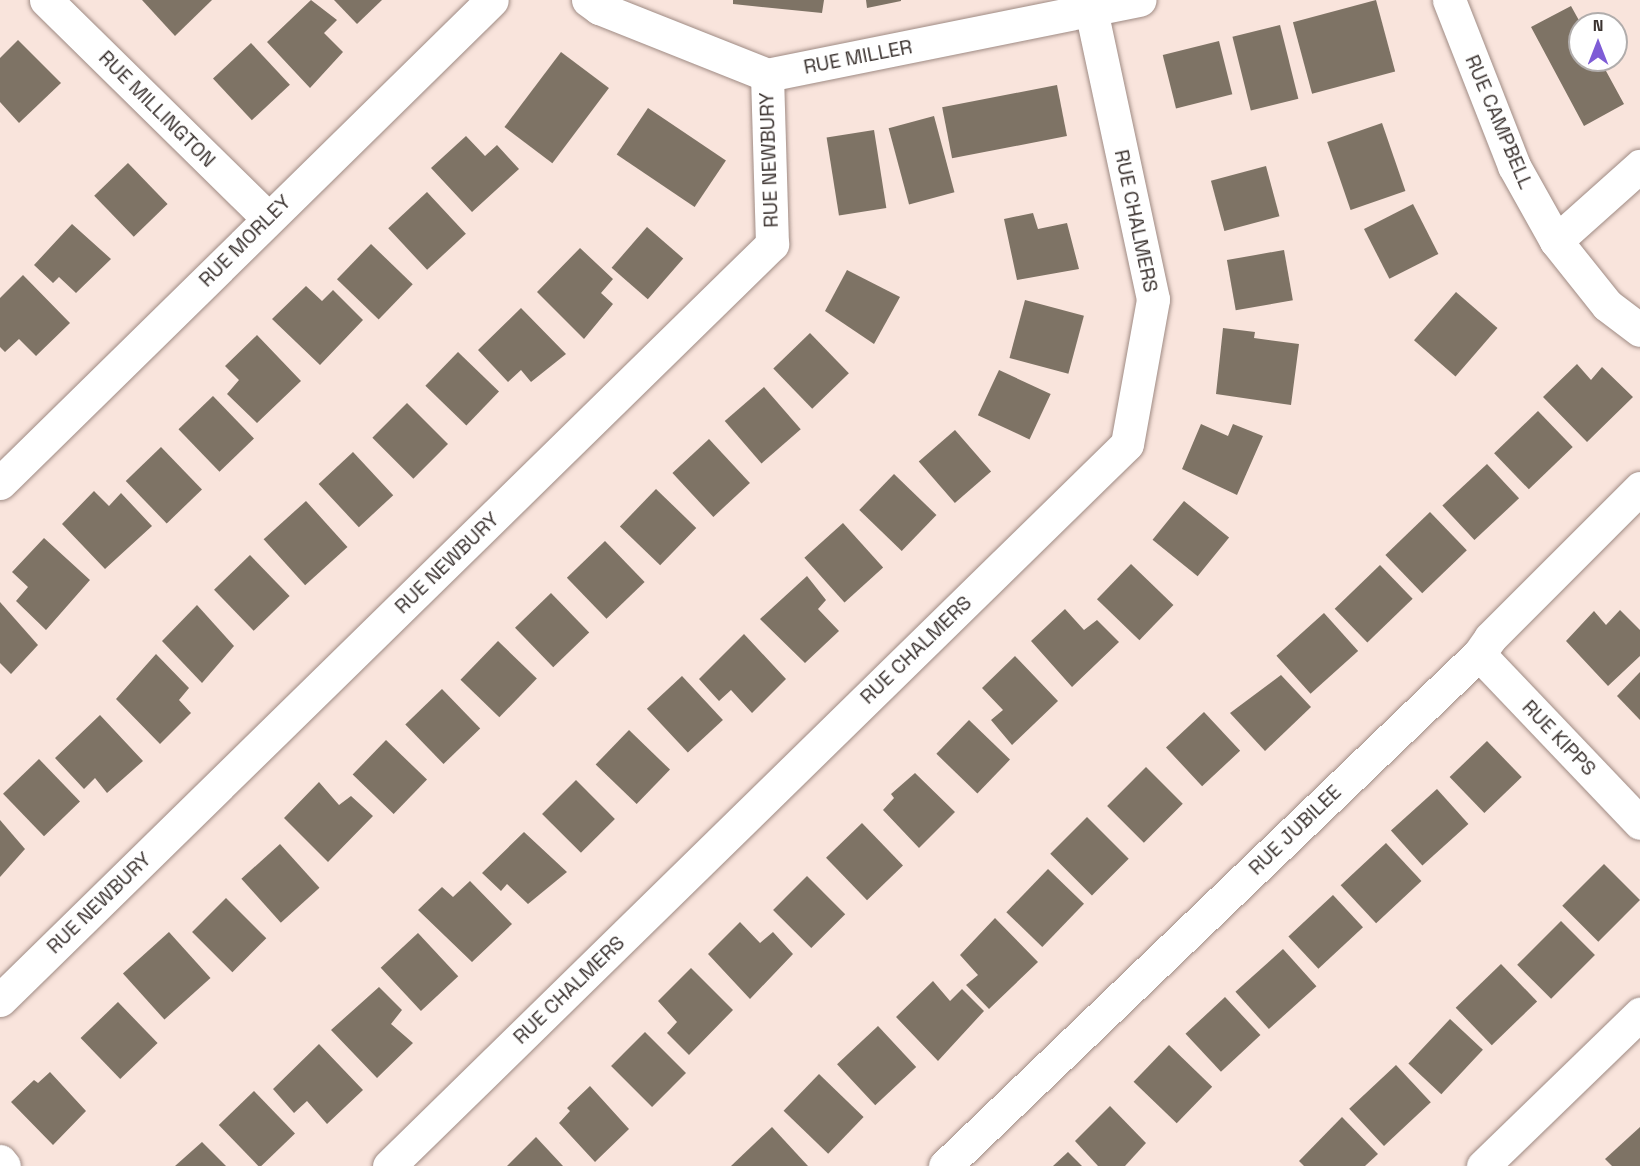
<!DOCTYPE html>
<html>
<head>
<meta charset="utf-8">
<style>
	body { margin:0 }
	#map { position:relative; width:1640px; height:1166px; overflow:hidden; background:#f9e4dc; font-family:"Space Grotesk",sans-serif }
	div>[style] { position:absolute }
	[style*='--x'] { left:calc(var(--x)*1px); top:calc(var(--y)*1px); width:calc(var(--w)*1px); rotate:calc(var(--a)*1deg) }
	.building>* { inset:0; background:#7e7365; transform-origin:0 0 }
	.roads { filter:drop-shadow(0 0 2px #9f8b84) drop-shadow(0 0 2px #9f8b84) }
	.street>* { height:33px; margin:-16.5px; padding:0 16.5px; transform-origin:16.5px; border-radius:16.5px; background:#fff }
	span { translate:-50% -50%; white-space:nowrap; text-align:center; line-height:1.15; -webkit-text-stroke:6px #fff; paint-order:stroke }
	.street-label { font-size:20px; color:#3b3330 }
	.north { position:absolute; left:1568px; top:12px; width:60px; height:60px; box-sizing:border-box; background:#fff; border:2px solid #b1adac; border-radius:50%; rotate:0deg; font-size:16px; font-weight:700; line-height:24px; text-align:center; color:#3b3330 }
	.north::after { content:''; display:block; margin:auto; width:21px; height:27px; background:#7e5cd6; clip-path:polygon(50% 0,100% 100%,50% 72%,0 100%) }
</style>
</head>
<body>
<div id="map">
	<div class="building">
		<i style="clip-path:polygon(142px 0,212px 0,175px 36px)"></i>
		<i style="clip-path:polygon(311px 0,337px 20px,324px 33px,343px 52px,310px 88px,267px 42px)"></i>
		<i style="clip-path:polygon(334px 0,382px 0,357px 24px)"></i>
		<i style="clip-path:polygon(733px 0,824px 0,822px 13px,733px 4px)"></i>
		<i style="clip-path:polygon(866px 0,901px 0,901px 1px,867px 8px)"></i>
		<i style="left:1376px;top:0;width:74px;height:86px;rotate:75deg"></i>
		<i style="clip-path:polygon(1571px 6px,1581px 24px,1580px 60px,1600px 60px,1624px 104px,1584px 126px,1531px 27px)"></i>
		<i style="left:1280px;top:25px;width:76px;height:49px;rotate:76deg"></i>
		<i style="clip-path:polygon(18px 40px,61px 83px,19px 123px,0 102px,0 58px)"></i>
		<i style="left:1219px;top:41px;width:55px;height:58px;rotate:76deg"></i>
		<i style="left:251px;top:43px;width:57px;height:52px;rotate:47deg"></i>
		<i style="left:561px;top:52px;width:60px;height:94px;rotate:37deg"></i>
		<i style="left:1057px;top:85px;width:52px;height:117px;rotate:79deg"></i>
		<i style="left:648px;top:108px;width:94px;height:56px;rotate:34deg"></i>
		<i style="left:934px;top:116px;width:79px;height:47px;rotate:75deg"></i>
		<i style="left:1382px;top:123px;width:72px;height:58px;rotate:71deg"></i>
		<i style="left:874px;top:130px;width:79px;height:48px;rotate:81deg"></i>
		<i style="clip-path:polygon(466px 136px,485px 156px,497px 145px,519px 169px,472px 212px,431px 168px)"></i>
		<i style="left:128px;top:163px;width:57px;height:47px;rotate:46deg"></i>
		<i style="left:1266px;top:166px;width:52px;height:57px;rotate:75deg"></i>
		<i style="left:427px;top:192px;width:57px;height:53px;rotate:47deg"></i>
		<i style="left:1413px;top:204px;width:56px;height:55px;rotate:63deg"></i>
		<i style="clip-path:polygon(1033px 213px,1038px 229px,1067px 223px,1079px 269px,1017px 280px,1004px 219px)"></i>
		<i style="clip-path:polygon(72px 224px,111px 259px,76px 293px,59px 277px,53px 283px,34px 265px)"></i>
		<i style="left:647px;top:227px;width:48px;height:54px;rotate:41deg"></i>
		<i style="left:371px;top:244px;width:58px;height:49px;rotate:44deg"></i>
		<i style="clip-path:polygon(580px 248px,613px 279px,601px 293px,613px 304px,584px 339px,537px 292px)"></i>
		<i style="left:1284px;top:250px;width:51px;height:58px;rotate:80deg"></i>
		<i style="clip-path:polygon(847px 270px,900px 297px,874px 344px,825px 311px)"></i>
		<i style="clip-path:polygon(23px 275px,70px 323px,36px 356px,19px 339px,5px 352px,0 347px,0 298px)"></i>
		<i style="clip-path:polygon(306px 286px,322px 301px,333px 290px,363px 320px,320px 365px,272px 319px)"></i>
		<i style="left:1456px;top:292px;width:55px;height:64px;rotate:41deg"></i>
		<i style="left:1025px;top:300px;width:61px;height:60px;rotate:15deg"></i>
		<i style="clip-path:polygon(521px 308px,566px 354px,531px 382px,521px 370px,508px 382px,478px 350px)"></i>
		<i style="clip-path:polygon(1223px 328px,1255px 332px,1254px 338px,1299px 344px,1291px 405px,1216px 394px)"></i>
		<i style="left:810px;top:333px;width:56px;height:51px;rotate:46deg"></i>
		<i style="clip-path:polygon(257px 335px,301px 381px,257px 423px,227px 394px,239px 380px,225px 366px)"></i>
		<i style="left:458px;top:352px;width:57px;height:47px;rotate:44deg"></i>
		<i style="clip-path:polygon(1577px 364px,1591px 380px,1602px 367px,1633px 397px,1587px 442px,1543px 397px)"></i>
		<i style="left:999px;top:370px;width:57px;height:50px;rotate:25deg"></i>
		<i style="left:764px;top:387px;width:56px;height:52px;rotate:49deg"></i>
		<i style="left:213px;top:396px;width:59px;height:48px;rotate:46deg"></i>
		<i style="left:407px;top:403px;width:58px;height:49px;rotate:45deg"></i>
		<i style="left:1538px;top:411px;width:50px;height:61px;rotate:46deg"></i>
		<i style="clip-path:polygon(1201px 424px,1228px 436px,1233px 424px,1263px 436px,1237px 495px,1182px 469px)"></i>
		<i style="left:955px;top:430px;width:55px;height:48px;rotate:49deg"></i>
		<i style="left:709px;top:439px;width:60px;height:50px;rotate:47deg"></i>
		<i style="left:161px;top:447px;width:59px;height:49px;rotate:46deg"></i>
		<i style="left:353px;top:452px;width:59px;height:47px;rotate:47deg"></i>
		<i style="left:1487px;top:464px;width:47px;height:61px;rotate:47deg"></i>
		<i style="left:894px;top:474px;width:59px;height:50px;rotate:44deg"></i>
		<i style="left:656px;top:489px;width:56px;height:52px;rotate:44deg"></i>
		<i style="clip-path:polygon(94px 491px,109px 506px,121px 493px,152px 526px,105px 569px,62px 524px)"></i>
		<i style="left:306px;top:501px;width:62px;height:57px;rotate:48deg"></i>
		<i style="left:1184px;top:501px;width:58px;height:50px;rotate:39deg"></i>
		<i style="left:1430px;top:512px;width:53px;height:62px;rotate:46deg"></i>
		<i style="left:843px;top:523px;width:60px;height:52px;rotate:48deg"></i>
		<i style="clip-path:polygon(44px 538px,90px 580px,46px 630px,16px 601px,28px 587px,12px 572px)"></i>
		<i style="left:605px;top:541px;width:57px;height:53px;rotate:46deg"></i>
		<i style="left:250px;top:555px;width:57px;height:50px;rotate:46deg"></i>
		<i style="left:1131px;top:564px;width:59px;height:49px;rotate:44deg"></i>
		<i style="left:1380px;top:565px;width:47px;height:63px;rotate:46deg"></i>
		<i style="clip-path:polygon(807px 576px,826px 600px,818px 609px,839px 631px,805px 663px,760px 619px)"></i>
		<i style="left:551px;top:593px;width:55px;height:50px;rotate:46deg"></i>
		<i style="clip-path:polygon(0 602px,38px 645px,11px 674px,0 663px)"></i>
		<i style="clip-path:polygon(197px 605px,234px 646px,202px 683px,162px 641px)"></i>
		<i style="clip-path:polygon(1065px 609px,1084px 630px,1097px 620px,1119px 642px,1072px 687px,1031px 641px)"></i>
		<i style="clip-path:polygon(1620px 610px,1640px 630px,1640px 656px,1608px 686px,1566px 641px,1594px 611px,1606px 625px)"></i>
		<i style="left:1324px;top:613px;width:51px;height:64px;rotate:48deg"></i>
		<i style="clip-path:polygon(744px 634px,786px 679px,752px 713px,731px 690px,719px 701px,699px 679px)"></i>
		<i style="left:498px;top:641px;width:54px;height:54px;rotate:44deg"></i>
		<i style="clip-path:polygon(156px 654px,189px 688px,179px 700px,191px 713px,160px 744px,116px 699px)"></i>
		<i style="clip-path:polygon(1015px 656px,1058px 701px,1012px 745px,991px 720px,1003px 710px,982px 688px)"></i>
		<i style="clip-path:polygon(1640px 672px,1640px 720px,1617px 696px)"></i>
		<i style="clip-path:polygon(1281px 675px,1311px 707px,1265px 751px,1230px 713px)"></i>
		<i style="left:682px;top:676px;width:60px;height:48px;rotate:47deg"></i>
		<i style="left:442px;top:689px;width:55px;height:51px;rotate:46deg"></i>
		<i style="left:1204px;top:712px;width:53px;height:52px;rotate:47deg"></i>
		<i style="clip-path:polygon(100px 715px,143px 761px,107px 793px,95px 778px,84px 789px,55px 758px)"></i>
		<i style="left:969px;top:720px;width:57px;height:47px;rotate:44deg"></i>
		<i style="left:629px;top:730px;width:57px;height:48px;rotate:44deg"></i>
		<i style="left:386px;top:740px;width:57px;height:48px;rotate:44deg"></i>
		<i style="left:1487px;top:741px;width:50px;height:52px;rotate:46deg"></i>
		<i style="left:39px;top:759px;width:59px;height:50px;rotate:46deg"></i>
		<i style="left:1146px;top:767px;width:52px;height:55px;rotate:45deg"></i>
		<i style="clip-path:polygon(915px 773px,955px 812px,919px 848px,883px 810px,894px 798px,891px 794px)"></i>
		<i style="left:576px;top:780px;width:55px;height:48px;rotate:45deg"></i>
		<i style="clip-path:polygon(319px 782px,339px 805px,351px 796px,373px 816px,328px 862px,284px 818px)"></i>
		<i style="left:1437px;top:789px;width:47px;height:62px;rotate:48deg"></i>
		<i style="left:1087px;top:817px;width:59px;height:52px;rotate:45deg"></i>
		<i style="clip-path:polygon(0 820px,25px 849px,0 877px)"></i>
		<i style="left:862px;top:823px;width:59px;height:50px;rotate:46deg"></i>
		<i style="clip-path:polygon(524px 832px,567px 872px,528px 904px,507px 884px,501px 891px,482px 873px)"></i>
		<i style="left:1386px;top:843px;width:52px;height:62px;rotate:47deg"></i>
		<i style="left:280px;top:844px;width:59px;height:52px;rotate:48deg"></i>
		<i style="left:1604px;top:864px;width:51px;height:59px;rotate:45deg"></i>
		<i style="left:1048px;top:869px;width:50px;height:60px;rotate:44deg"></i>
		<i style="left:807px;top:876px;width:54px;height:48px;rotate:45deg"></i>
		<i style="clip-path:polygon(470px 881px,512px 924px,472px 962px,418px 910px,442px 887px,453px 897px)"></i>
		<i style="left:1333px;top:895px;width:44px;height:61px;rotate:47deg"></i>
		<i style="left:226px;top:898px;width:57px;height:48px;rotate:45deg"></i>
		<i style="clip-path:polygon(995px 918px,1038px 962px,989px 1009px,966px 985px,978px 975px,960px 955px)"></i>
		<i style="left:1561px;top:921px;width:48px;height:62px;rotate:45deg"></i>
		<i style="clip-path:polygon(740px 922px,760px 943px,773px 932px,793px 954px,750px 999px,708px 954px)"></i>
		<i style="left:169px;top:932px;width:62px;height:62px;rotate:48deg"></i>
		<i style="left:418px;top:933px;width:59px;height:51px;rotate:47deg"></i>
		<i style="left:1283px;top:949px;width:50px;height:64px;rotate:48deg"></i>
		<i style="left:1501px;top:964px;width:52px;height:63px;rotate:46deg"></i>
		<i style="clip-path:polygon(691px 968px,733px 1010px,689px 1055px,667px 1033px,677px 1022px,658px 1001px)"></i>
		<i style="clip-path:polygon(933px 981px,950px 1001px,962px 989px,984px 1011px,938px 1061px,896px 1017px)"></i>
		<i style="clip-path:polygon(379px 987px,402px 1010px,391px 1024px,413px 1043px,377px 1078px,331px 1030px)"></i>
		<i style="left:1225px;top:997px;width:52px;height:54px;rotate:47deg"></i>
		<i style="left:118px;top:1002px;width:57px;height:52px;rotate:46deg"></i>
		<i style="left:1450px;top:1019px;width:45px;height:61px;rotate:43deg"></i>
		<i style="left:878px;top:1026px;width:56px;height:56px;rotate:47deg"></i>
		<i style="left:645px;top:1032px;width:58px;height:48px;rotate:45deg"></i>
		<i style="clip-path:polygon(319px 1044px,363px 1090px,327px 1124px,307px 1101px,294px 1113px,273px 1089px)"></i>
		<i style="left:1169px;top:1045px;width:60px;height:51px;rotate:44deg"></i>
		<i style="left:1396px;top:1065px;width:51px;height:64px;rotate:47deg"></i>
		<i style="clip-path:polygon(50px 1072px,86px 1111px,53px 1145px,11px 1102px,34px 1080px,38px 1083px)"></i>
		<i style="left:819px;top:1074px;width:62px;height:51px;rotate:44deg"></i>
		<i style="clip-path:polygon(590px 1086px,629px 1129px,595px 1162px,559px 1123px,570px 1111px,567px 1108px)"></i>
		<i style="left:254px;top:1091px;width:59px;height:49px;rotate:46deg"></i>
		<i style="clip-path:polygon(1110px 1106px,1146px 1143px,1125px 1166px,1098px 1166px,1075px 1141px)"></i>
		<i style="clip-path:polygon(1342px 1117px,1378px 1154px,1365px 1166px,1304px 1166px,1299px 1161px)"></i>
		<i style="clip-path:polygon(772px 1127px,808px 1166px,731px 1166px)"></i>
		<i style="clip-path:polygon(1640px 1127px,1640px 1166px,1612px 1166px,1605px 1159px)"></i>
		<i style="clip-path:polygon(536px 1137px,563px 1166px,507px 1166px)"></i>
		<i style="clip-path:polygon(202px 1142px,226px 1166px,175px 1166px)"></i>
		<i style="clip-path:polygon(1068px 1152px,1082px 1166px,1053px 1166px)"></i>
	</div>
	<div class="roads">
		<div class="street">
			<i style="--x:46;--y:0;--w:311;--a:44.5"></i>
			<i style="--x:588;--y:0;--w:14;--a:36"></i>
			<i style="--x:599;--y:8;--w:181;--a:21.7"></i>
			<i style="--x:767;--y:75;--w:380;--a:-11.4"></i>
			<i style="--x:1449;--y:0;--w:178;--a:68.6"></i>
			<i style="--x:1514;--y:166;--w:86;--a:60.8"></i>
			<i style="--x:1556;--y:241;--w:82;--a:51.4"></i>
			<i style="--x:1607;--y:305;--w:41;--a:37.1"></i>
			<i style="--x:1556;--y:241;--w:113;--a:-41.8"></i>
			<i style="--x:0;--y:483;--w:689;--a:-44.47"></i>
			<i style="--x:1479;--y:654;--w:233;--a:46.4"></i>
			<i style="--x:0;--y:1000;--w:1081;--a:-44.4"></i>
			<i style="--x:772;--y:244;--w:169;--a:-91.7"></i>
			<i style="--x:0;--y:1161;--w:6;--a:51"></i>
			<i style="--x:389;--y:1166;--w:1032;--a:-44.37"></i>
			<i style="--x:1127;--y:444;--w:147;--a:-79.8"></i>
			<i style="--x:1153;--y:299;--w:295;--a:-102.1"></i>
			<i style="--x:945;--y:1166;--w:740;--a:-43.8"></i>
			<i style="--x:1479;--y:654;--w:19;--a:-55"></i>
			<i style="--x:1490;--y:638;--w:212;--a:-45"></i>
			<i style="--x:1483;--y:1166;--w:219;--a:-44.1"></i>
		</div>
	</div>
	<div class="street-label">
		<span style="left:858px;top:57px;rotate:-11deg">RUE MILLER</span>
		<span style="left:157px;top:109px;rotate:45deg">RUE MILLINGTON</span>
		<span style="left:1499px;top:122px;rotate:67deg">RUE CAMPBELL</span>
		<span style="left:769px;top:160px;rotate:-92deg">RUE NEWBURY</span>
		<span style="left:1136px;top:221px;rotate:78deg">RUE CHALMERS</span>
		<span style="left:245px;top:241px;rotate:-45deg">RUE MORLEY</span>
		<span style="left:447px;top:563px;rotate:-44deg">RUE NEWBURY</span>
		<span style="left:916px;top:650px;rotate:-44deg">RUE CHALMERS</span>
		<span style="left:1559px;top:738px;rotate:46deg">RUE KIPPS</span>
		<span style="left:1295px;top:830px;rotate:-44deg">RUE JUBILEE</span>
		<span style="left:99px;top:903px;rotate:-44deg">RUE NEWBURY</span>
		<span style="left:569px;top:990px;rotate:-44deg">RUE CHALMERS</span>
	</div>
	<div class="north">N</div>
</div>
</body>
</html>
